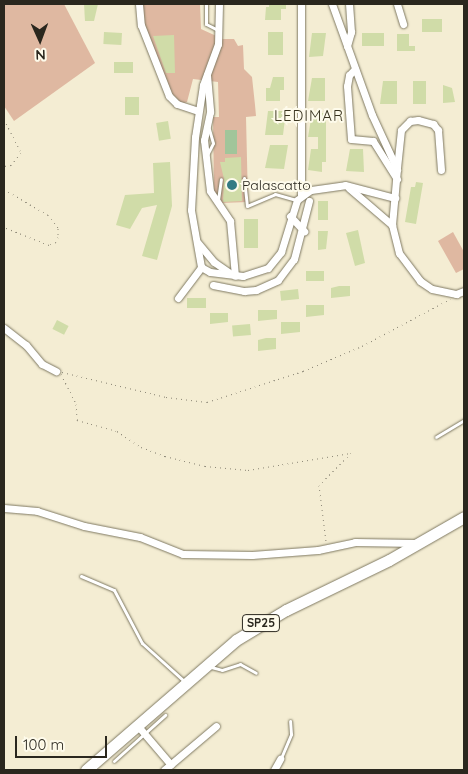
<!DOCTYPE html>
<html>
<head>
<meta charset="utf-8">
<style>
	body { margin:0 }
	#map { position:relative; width:468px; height:774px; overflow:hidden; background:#f4edd3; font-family:Quicksand,sans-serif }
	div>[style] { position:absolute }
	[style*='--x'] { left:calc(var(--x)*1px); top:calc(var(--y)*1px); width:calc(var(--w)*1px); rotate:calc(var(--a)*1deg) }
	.green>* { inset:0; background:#dfb8a1 }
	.water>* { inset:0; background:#a1c59a; transform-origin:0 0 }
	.building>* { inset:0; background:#d0dca8; transform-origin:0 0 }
	.path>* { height:1px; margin-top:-0.5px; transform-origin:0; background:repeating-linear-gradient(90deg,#8c8776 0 1px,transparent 0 5px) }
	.roads { filter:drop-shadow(0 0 1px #7f7962) drop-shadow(0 0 1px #7f7962) }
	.service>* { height:3px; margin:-1.5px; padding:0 1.5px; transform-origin:1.5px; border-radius:1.5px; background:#fff }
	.minor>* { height:7px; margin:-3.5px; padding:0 3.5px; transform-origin:3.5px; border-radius:3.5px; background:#fff }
	.primary>* { height:11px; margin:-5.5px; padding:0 5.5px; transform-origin:5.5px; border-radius:5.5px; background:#fff }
	.dots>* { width:14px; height:14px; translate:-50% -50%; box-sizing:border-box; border:2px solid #fefbeb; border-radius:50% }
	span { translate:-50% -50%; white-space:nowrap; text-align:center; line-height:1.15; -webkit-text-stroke:4px #fefbeb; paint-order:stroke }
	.shield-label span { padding:1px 4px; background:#fefbeb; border:1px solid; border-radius:4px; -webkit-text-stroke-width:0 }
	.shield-label { font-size:12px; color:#2a271e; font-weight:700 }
	.poi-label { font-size:14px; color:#2a271e }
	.left { translate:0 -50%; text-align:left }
	.neighbourhood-label { font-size:15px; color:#39341f; letter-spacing:1px }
	.frame { position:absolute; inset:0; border:5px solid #2a271e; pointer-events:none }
	.north { position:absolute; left:15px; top:15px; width:50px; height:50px; -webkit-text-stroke:4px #fefbeb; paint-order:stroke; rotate:178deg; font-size:14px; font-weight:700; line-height:20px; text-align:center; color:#2a271e }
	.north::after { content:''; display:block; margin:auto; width:18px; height:22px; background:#2a271e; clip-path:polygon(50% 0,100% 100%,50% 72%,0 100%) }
	.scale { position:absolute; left:15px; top:736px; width:92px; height:22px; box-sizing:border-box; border:2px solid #2a271e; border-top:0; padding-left:6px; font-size:15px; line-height:18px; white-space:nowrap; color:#2a271e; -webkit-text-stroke:4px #fefbeb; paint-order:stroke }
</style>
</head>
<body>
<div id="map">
	<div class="green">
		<i style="clip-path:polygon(4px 4px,64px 4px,95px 63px,14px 121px,4px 106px)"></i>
		<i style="clip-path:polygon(142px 4px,200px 4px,201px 29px,223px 39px,234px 39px,238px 46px,243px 45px,244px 69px,252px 77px,255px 105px,256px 116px,246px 117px,248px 202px,221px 203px,214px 192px,213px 117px,219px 117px,218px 82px,193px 79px,187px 102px,182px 104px,172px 97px,143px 25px)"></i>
		<i style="clip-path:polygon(453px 232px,464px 252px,464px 269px,456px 273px,438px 241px)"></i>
	</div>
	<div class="water">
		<i style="left:225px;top:130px;width:12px;height:24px"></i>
	</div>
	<div class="building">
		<i style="clip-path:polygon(84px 4px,98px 4px,94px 21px,85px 21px)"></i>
		<i style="clip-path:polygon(269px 4px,286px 4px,286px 9px,281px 9px,281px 20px,265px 20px,266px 7px,269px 7px)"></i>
		<i style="left:422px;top:19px;width:20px;height:13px"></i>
		<i style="left:104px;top:32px;width:18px;height:12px;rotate:3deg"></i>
		<i style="left:268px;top:32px;width:15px;height:23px"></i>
		<i style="clip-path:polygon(312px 33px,326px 33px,323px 56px,309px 57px)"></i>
		<i style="left:362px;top:33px;width:22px;height:13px"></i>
		<i style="clip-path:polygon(397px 34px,409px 34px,409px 46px,415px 46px,415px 51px,397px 51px)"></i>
		<i style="clip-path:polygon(174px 35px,175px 73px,166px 73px,153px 36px)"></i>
		<i style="left:114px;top:62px;width:19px;height:11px"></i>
		<i style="clip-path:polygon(273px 77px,284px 77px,284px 90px,280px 90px,280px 101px,266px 101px,266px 88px,270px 88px)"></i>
		<i style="clip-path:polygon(312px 78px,325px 78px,325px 101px,308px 101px)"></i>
		<i style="clip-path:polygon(383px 81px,397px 81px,397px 104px,380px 104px)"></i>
		<i style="left:413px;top:81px;width:13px;height:23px"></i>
		<i style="clip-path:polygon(443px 85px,452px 88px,455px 102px,443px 103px)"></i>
		<i style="left:125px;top:97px;width:14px;height:18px"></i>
		<i style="clip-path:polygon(268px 111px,286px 111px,283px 135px,265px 135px)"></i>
		<i style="clip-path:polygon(312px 113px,326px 113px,326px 162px,322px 162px,322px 172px,308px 170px,311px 149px,318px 149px,318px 137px,308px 137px)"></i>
		<i style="left:168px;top:121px;width:18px;height:12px;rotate:81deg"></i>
		<i style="clip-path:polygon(270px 145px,288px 145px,284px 169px,265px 168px)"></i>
		<i style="clip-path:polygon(350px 149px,363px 149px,364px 172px,346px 171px)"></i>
		<i style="clip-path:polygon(241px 157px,242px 201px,223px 202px,224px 179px,220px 162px,225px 162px,225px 158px)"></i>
		<i style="clip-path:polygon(170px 162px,172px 206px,157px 260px,142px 256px,157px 205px,142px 208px,130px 229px,116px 225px,125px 195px,154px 193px,153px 163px)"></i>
		<i style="clip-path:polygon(416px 182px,423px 183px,416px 224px,405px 222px,411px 187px,415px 187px)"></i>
		<i style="left:318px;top:201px;width:10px;height:19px"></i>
		<i style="left:244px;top:219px;width:14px;height:29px"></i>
		<i style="clip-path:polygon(358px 230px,365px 263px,355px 266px,346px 233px)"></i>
		<i style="clip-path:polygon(318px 231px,328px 231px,326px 249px,318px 250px)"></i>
		<i style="left:324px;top:271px;width:10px;height:18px;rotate:90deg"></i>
		<i style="clip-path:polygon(339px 286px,350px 286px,350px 296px,331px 298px,331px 288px)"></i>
		<i style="left:298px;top:289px;width:10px;height:18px;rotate:84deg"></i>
		<i style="left:206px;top:298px;width:10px;height:19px;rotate:90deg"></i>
		<i style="clip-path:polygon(306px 305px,324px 305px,324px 315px,306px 317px)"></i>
		<i style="clip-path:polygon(258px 310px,277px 310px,277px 319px,258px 321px)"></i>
		<i style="clip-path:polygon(210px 313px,228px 313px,228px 322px,210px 324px)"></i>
		<i style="left:57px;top:320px;width:13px;height:10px;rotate:27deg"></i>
		<i style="clip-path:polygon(281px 322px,300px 322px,300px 332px,281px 334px)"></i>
		<i style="left:250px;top:324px;width:11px;height:18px;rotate:85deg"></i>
		<i style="clip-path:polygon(266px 338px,276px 338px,276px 349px,258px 351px,258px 340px)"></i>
	</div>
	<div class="path">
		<i style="--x:4;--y:119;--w:38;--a:63"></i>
		<i style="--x:21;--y:153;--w:16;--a:130"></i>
		<i style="--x:11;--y:165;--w:7;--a:172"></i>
		<i style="--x:4;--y:189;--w:51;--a:30.6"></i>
		<i style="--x:48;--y:215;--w:16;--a:52"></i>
		<i style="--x:58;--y:228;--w:9;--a:90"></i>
		<i style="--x:58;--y:237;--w:5;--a:112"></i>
		<i style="--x:56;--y:242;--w:8;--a:157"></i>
		<i style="--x:49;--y:245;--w:48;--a:-158.2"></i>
		<i style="--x:62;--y:372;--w:107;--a:13.5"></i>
		<i style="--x:166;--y:397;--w:41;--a:7"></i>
		<i style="--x:207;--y:402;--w:101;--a:-17.9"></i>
		<i style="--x:303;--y:371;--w:64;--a:-23"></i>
		<i style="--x:362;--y:346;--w:100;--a:-28.1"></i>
		<i style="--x:61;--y:374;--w:34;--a:63"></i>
		<i style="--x:76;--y:404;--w:16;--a:86"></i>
		<i style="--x:77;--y:420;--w:41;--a:15.4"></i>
		<i style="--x:117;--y:431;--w:29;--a:34"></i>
		<i style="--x:141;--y:447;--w:26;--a:21"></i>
		<i style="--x:165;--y:456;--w:41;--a:14"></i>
		<i style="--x:205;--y:466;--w:43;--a:5.3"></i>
		<i style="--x:248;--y:470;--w:104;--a:-9.4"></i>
		<i style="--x:351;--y:453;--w:45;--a:135"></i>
		<i style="--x:319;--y:485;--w:56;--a:82.9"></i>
	</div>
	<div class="roads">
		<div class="service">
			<i style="--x:206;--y:4;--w:20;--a:90"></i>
			<i style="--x:206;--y:24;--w:13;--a:27"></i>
			<i style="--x:207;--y:155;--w:13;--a:-63"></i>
			<i style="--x:213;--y:143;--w:18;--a:-106"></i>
			<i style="--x:244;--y:178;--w:28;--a:84"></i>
			<i style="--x:247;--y:206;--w:30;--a:-23"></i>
			<i style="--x:275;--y:194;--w:22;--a:16"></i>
			<i style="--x:218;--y:200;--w:21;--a:-82"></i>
			<i style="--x:436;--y:437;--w:33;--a:-31"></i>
			<i style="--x:81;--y:576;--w:36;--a:23"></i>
			<i style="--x:114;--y:590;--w:60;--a:62.2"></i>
			<i style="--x:142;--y:643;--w:58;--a:42.2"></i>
			<i style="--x:211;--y:667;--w:11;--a:15"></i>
			<i style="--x:222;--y:670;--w:19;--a:-18"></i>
			<i style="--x:240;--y:664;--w:18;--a:29"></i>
			<i style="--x:281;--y:758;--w:26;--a:-67"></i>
			<i style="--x:291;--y:734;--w:13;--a:-94"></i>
			<i style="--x:114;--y:761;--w:69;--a:-42"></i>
		</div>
		<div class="minor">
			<i style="--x:139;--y:4;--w:21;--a:85"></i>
			<i style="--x:141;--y:25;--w:76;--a:68.5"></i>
			<i style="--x:169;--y:96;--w:11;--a:45"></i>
			<i style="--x:177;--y:104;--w:22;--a:18"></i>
			<i style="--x:219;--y:4;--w:40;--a:91.4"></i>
			<i style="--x:218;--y:44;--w:44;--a:110.1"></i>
			<i style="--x:203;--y:85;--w:53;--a:98.7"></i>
			<i style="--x:195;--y:137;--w:73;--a:93.1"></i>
			<i style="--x:191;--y:210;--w:58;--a:80"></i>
			<i style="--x:201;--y:267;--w:10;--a:29"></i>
			<i style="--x:210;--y:272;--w:33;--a:7"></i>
			<i style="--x:243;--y:276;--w:26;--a:-18"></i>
			<i style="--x:268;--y:268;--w:21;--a:-51"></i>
			<i style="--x:281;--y:252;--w:54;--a:-72.9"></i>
			<i style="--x:297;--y:200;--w:17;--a:-36"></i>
			<i style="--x:311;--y:190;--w:34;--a:-8"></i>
			<i style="--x:345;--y:185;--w:52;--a:14.6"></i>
			<i style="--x:301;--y:4;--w:192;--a:90"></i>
			<i style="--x:332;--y:4;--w:118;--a:70.2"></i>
			<i style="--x:372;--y:115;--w:60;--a:65.2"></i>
			<i style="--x:397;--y:169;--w:56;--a:95.1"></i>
			<i style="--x:392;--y:225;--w:29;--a:76"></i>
			<i style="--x:399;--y:253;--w:35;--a:53"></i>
			<i style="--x:420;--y:281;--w:14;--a:34"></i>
			<i style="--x:432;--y:289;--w:25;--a:12"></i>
			<i style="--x:456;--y:294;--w:9;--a:-21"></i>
			<i style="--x:397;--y:4;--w:21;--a:73"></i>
			<i style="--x:347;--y:46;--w:15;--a:-74"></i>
			<i style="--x:351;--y:32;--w:28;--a:-94"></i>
			<i style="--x:355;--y:69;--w:8;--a:135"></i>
			<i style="--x:349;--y:75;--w:11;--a:100"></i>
			<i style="--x:347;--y:86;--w:53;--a:85.7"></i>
			<i style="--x:351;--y:139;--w:22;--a:5"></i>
			<i style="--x:373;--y:141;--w:45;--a:57.7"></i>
			<i style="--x:207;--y:75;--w:37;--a:85"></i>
			<i style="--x:210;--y:112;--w:29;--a:102"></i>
			<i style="--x:204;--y:140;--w:51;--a:83.3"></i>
			<i style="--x:210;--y:191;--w:36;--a:56"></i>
			<i style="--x:230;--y:221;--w:55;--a:84.8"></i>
			<i style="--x:397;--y:168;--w:38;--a:-84"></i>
			<i style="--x:401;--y:130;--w:13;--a:-45"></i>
			<i style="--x:410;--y:121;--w:8;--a:-7"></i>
			<i style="--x:418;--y:120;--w:16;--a:15"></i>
			<i style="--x:433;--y:124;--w:8;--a:50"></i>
			<i style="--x:438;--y:130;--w:40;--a:85.7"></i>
			<i style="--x:349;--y:188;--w:57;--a:40.7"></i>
			<i style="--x:290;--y:216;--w:21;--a:47"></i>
			<i style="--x:198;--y:243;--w:25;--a:50"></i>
			<i style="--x:214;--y:262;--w:19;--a:35"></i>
			<i style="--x:213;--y:285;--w:32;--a:11"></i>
			<i style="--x:244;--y:291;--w:12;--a:-5"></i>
			<i style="--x:256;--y:290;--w:24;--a:-24"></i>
			<i style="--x:278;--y:280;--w:26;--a:-53"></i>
			<i style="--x:294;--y:259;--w:60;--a:-75.5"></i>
			<i style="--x:178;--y:298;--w:39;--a:-53"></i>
			<i style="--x:4;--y:328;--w:28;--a:38"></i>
			<i style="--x:26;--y:345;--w:25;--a:50"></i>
			<i style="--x:42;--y:364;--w:16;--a:27"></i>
			<i style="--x:4;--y:508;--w:33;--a:5"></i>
			<i style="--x:37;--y:511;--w:49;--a:17.7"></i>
			<i style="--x:84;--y:526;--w:57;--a:11.1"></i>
			<i style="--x:140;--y:537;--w:46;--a:21.6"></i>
			<i style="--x:183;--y:554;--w:69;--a:0.8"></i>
			<i style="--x:252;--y:555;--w:66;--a:-4.3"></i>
			<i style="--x:318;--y:550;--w:38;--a:-12"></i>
			<i style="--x:355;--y:542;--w:62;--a:0.9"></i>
			<i style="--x:137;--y:725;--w:52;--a:49.6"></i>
			<i style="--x:164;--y:770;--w:68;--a:-40.2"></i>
			<i style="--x:274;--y:770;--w:13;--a:-61"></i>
		</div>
		<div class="primary">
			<i style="--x:86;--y:770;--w:198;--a:-40.9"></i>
			<i style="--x:236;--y:640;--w:58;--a:-31"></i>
			<i style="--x:286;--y:610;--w:114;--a:-25.9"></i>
			<i style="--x:389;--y:560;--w:86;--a:-29.8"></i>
		</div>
	</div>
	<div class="dots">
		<i style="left:232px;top:185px;background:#337b84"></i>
	</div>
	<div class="shield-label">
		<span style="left:261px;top:623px">SP25</span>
	</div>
	<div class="poi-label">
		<span class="left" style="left:242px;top:185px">Palascatto</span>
	</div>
	<div class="neighbourhood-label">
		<span style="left:309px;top:116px">LEDIMAR</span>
	</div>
	<div class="frame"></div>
	<div class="north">N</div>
	<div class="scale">100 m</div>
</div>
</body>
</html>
